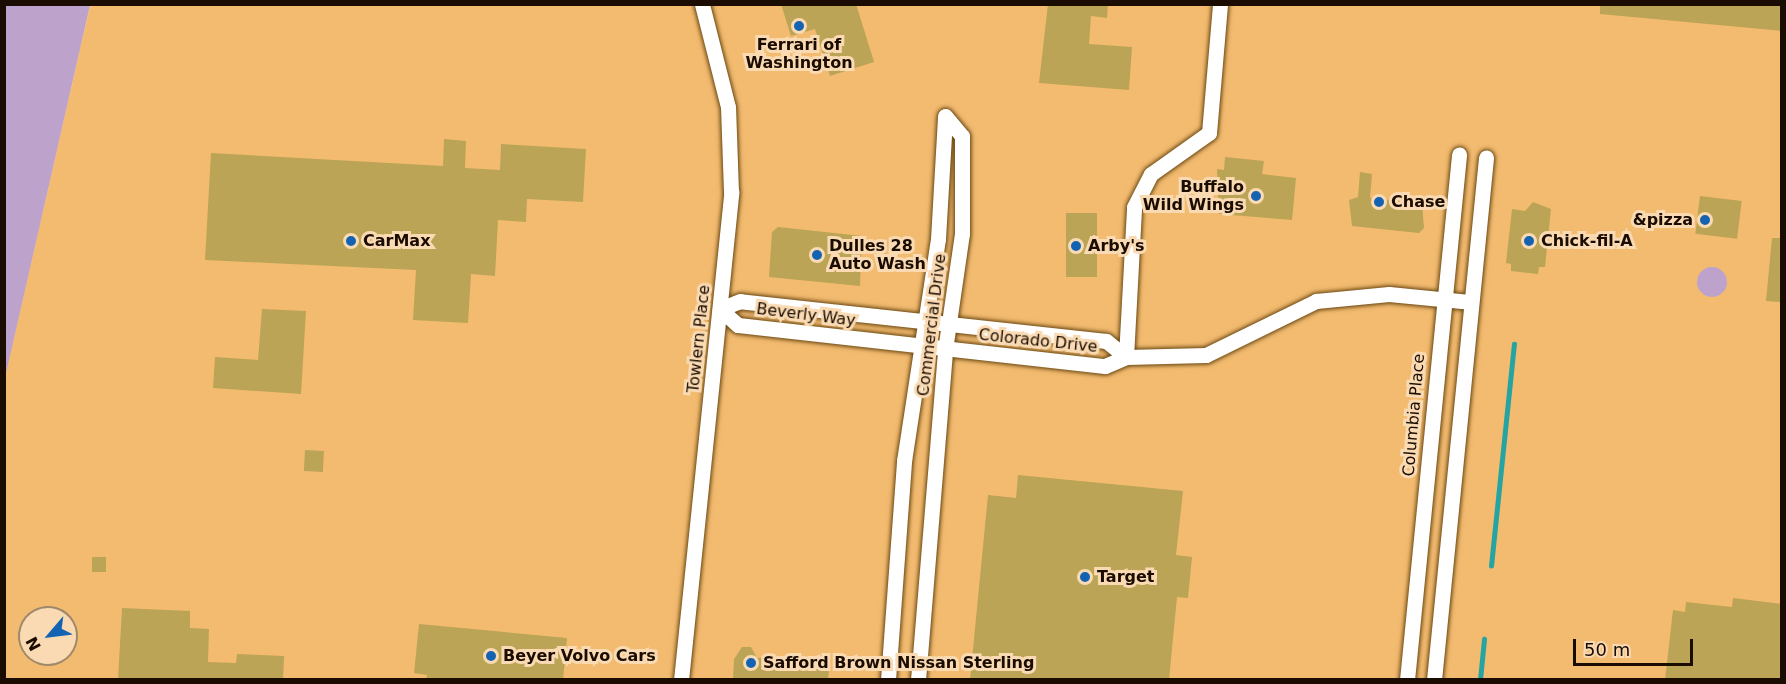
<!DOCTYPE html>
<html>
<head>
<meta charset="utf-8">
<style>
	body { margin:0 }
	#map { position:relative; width:1786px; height:684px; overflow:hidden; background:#fcc885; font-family:"DejaVu Sans",sans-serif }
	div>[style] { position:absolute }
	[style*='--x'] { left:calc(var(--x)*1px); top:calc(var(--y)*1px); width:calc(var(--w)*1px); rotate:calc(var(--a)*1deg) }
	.built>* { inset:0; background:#f3bb70 }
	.green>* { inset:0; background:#bda2cc }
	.round { border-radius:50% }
	.stream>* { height:4.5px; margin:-2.25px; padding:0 2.25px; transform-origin:2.25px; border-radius:2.25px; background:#25a4a2 }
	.building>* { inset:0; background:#bba455; transform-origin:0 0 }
	.roads { filter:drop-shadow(0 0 2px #6b4811) drop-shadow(0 0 2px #6b4811) }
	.minor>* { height:15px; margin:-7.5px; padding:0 7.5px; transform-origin:7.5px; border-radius:7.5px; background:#fff }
	.dots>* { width:16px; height:16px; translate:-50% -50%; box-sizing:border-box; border:3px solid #f9dab3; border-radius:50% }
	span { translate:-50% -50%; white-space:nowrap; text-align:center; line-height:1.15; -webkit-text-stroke:6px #f9dab3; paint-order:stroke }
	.poi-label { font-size:16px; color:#1a0c00; font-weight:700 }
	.right { translate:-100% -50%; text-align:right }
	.left { translate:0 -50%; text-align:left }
	.street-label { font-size:16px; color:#1a0c00 }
	.frame { position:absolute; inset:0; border:6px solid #1a0c00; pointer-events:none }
	.north { position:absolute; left:18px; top:606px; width:60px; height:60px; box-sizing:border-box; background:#f9dab3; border:2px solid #a0886b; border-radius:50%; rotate:242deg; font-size:16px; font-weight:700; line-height:24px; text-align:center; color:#1a0c00 }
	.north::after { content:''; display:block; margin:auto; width:21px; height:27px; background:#1463b2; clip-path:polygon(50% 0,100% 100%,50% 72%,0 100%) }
	.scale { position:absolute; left:1573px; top:639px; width:120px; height:27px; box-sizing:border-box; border:3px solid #1a0c00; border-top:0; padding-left:8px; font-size:18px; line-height:21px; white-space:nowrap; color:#1a0c00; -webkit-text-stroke:4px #f9dab3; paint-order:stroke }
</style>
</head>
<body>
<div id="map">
	<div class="built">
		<i style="clip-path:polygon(evenodd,97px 4px,1781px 5px,1781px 679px,5px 680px,5px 378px,90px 7px,97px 4px,30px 618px,66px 618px,66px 654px,30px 654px,30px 618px)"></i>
	</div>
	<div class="green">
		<i style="clip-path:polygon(5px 4px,90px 5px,5px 378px,4px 5px)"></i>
		<i class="round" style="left:1697px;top:267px;width:30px;height:30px"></i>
	</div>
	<div class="stream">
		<i style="--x:1491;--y:566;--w:223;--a:-84.1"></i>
		<i style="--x:1480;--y:680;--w:41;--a:-84.4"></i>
	</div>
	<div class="building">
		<i style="clip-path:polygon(781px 4px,856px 4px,874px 62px,830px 76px,815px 29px,791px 36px)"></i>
		<i style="clip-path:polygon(1048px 4px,1108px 4px,1107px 18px,1091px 16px,1089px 44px,1132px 47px,1129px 90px,1039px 83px)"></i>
		<i style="clip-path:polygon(1600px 4px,1782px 4px,1782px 31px,1600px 14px)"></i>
		<i style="clip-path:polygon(444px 139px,466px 141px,465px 168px,500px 170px,501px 144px,586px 149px,583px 202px,527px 199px,526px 222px,498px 220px,495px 276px,471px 274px,468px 323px,413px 320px,416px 270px,205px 260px,211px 153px,443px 166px)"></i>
		<i style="clip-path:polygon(1225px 157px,1264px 161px,1262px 174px,1296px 178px,1292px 220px,1219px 214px,1217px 169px,1224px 170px)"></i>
		<i style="clip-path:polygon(1360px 172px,1372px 174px,1370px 198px,1422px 203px,1424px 228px,1419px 233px,1352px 226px,1349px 200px,1358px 197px)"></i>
		<i style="left:1700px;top:196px;width:42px;height:38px;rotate:7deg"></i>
		<i style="clip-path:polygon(1533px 202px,1551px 209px,1545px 267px,1539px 267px,1538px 274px,1511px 271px,1511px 264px,1506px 263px,1512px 209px,1525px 211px)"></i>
		<i style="left:1066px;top:213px;width:31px;height:64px"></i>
		<i style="clip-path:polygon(778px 227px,862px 236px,860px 286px,769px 277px,772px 232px)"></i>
		<i style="clip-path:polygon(1772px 238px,1782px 238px,1782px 302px,1766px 301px)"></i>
		<i style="clip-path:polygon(262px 309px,306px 311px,301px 394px,213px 388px,215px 357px,258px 360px)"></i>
		<i style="left:305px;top:450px;width:19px;height:21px;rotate:3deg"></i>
		<i style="clip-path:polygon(1018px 475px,1183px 491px,1176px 555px,1192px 557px,1188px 598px,1177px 597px,1169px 680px,970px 680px,988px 495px,1016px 498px)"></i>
		<i style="left:92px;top:557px;width:14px;height:15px"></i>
		<i style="clip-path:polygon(1733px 598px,1782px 604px,1782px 680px,1665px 680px,1673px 610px,1685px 612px,1686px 602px,1732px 607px)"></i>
		<i style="clip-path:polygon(122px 608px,190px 611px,190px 628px,209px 629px,208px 662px,236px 663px,237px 654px,284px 656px,283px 680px,118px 680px)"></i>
		<i style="clip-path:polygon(419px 624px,567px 638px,563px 680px,426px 680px,427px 675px,414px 673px)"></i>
		<i style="clip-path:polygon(742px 647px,751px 647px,757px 658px,795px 657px,794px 667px,829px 670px,828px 680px,733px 680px,734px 659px)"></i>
	</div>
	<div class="roads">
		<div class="minor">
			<i style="--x:1126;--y:357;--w:26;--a:-141"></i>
			<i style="--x:1106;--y:341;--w:368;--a:-173.8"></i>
			<i style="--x:740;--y:301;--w:22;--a:158"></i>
			<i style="--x:720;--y:309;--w:24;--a:42"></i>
			<i style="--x:738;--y:325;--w:369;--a:6.4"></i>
			<i style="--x:1105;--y:366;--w:23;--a:-23"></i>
			<i style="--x:1126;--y:357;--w:80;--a:-1.4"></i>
			<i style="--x:1206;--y:355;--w:123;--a:-26.1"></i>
			<i style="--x:1316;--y:301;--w:73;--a:-5.5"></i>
			<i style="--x:1389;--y:294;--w:81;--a:5.6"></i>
			<i style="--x:1126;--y:357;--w:150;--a:-86.9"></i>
			<i style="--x:1134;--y:207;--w:37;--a:-63"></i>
			<i style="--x:1151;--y:174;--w:71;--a:-35.3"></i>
			<i style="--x:1209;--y:133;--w:129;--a:-85.1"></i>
			<i style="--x:681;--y:680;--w:491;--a:-84.1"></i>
			<i style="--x:731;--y:192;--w:85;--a:-92"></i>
			<i style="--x:728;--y:107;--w:106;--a:-104.2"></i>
			<i style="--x:888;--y:680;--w:220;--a:-85.8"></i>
			<i style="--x:904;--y:461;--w:225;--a:-81.3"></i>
			<i style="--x:938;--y:239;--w:123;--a:-86.7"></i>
			<i style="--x:918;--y:680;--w:331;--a:-85.3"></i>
			<i style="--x:945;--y:350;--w:117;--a:-81.7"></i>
			<i style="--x:962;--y:234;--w:98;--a:-90"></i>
			<i style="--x:962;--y:136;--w:26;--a:-130"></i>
			<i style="--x:1407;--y:680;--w:528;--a:-84.34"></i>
			<i style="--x:1434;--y:680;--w:525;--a:-84.31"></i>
		</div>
	</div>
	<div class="dots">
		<i style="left:799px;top:26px;background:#1463b2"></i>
		<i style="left:1256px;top:196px;background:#1463b2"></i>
		<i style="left:1379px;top:202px;background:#1463b2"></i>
		<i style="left:1705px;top:220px;background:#1463b2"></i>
		<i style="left:351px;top:241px;background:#1463b2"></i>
		<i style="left:1529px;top:241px;background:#1463b2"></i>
		<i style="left:1076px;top:246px;background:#1463b2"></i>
		<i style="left:817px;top:255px;background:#1463b2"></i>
		<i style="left:1085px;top:577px;background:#1463b2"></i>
		<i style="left:491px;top:656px;background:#1463b2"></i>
		<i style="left:751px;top:663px;background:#1463b2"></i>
	</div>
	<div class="poi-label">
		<span style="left:799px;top:54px">Ferrari of<br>Washington</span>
		<span class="right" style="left:1244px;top:196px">Buffalo<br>Wild Wings</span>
		<span class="left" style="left:1391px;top:202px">Chase</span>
		<span class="right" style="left:1693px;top:220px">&amp;pizza</span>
		<span class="left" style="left:363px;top:241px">CarMax</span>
		<span class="left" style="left:1541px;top:241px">Chick-fil-A</span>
		<span class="left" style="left:829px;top:255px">Dulles 28<br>Auto Wash</span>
		<span class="left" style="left:1088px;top:246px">Arby's</span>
		<span class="left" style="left:1097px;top:577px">Target</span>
		<span class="left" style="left:503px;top:656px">Beyer Volvo Cars</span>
		<span class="left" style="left:763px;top:663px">Safford Brown Nissan Sterling</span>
	</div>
	<div class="street-label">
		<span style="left:806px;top:315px;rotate:7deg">Beverly Way</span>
		<span style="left:932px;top:325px;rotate:-83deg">Commercial Drive</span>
		<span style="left:699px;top:339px;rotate:-84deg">Towlern Place</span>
		<span style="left:1038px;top:341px;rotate:6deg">Colorado Drive</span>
		<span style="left:1414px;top:415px;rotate:-85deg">Columbia Place</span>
	</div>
	<div class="frame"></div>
	<div class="north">N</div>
	<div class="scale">50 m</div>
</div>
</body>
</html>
